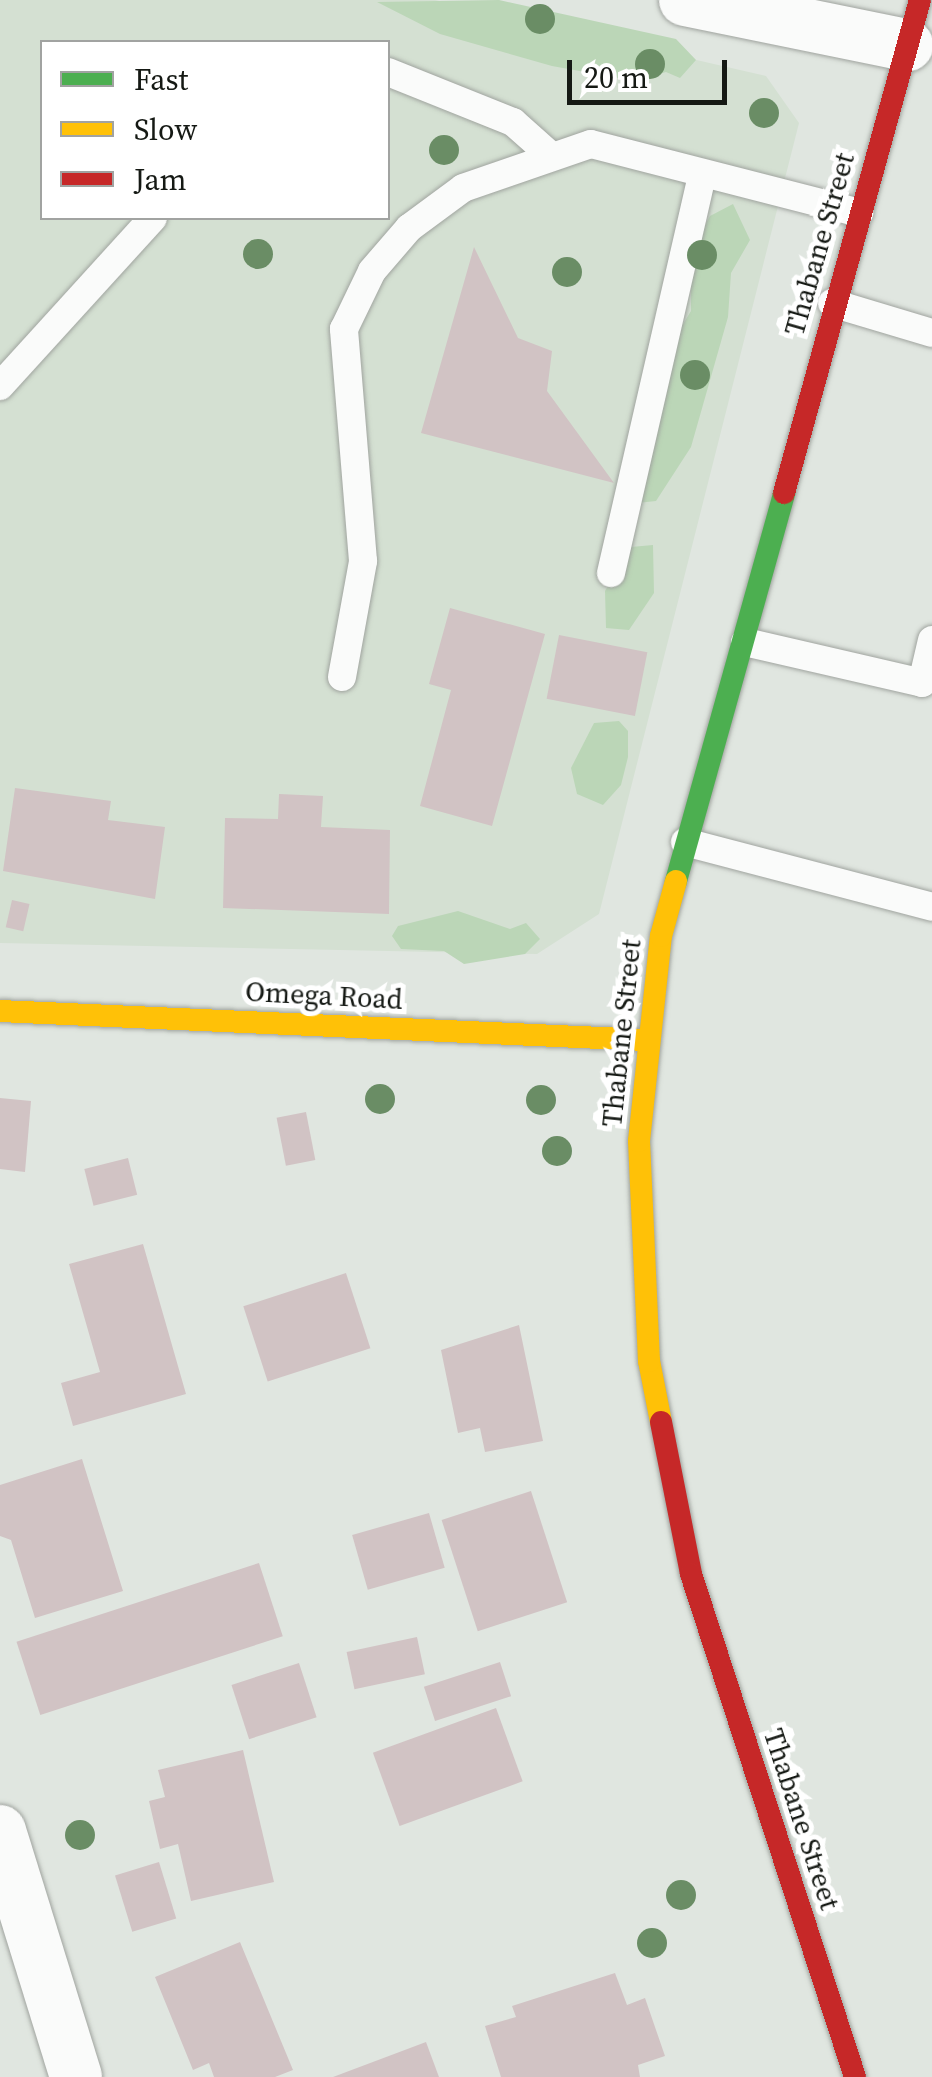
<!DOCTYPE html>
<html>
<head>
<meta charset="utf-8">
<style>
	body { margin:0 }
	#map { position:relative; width:932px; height:2077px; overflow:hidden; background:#e0e6e0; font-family:"Source Serif 4",serif }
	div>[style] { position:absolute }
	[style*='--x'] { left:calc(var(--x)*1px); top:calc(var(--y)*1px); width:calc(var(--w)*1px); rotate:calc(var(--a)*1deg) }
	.built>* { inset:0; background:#d4e0d2 }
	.green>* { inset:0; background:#bbd6b7 }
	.building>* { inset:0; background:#d1c3c4; transform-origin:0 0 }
	.roads { filter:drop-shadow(0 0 2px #a0a49f) drop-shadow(0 0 2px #a0a49f) }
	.lane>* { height:28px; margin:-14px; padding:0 14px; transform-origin:14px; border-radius:14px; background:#fafbfa }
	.street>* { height:52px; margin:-26px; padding:0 26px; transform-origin:26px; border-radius:26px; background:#fafbfa }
	.fast>* { height:22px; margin:-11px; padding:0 11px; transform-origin:11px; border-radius:11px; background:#4caf50 }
	.slow>* { height:22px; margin:-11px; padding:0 11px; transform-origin:11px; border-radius:11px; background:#ffc107 }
	.jam>* { height:22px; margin:-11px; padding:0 11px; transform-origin:11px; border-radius:11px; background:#c62828 }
	.trees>* { width:30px; height:30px; margin:-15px; border-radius:50%; background:#6a8d65 }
	span { translate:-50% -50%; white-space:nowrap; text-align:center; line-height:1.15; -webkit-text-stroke:10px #fff; paint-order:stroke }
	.street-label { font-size:28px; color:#151914 }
	.legend { position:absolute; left:40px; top:40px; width:350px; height:180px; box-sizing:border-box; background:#fff; border:2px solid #a1a3a1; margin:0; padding:12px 18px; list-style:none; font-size:30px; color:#151914 }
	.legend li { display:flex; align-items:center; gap:20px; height:50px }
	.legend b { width:50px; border:2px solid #a1a3a1 }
	.scale { position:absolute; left:567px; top:60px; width:160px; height:45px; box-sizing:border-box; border:5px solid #151914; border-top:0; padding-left:12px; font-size:30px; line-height:35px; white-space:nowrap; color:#151914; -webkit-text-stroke:8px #fff; paint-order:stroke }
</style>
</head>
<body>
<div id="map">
	<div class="built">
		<i style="clip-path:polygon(evenodd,0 0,435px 0,766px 76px,799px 123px,599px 914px,537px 954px,0 943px,0 0,42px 42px,388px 42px,388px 218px,42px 218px,42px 42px)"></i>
	</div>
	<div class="green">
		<i style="clip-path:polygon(499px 0,676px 39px,696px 60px,680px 78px,666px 72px,635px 81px,552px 66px,440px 34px,377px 2px)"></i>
		<i style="clip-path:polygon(733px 204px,750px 240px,731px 273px,728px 317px,691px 447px,656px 501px,637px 503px,667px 351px,691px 311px,691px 250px,710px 216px)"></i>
		<i style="clip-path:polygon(653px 545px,654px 593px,629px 630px,606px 628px,605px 591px,631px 547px)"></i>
		<i style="clip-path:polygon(619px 721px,628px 731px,628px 757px,621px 785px,603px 805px,577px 794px,571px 768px,594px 723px)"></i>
		<i style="clip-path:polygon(458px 911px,510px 929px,526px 923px,540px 939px,525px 954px,464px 964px,444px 951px,401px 949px,392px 936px,398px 926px)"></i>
	</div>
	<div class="building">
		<i style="clip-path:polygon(474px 247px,518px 338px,552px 351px,547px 391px,614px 483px,421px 433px)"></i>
		<i style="clip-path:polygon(450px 608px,545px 634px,492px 826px,420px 806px,451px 690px,429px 684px)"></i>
		<i style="left:559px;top:635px;width:90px;height:65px;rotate:11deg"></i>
		<i style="clip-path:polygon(15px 788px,111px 801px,108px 820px,165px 827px,155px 899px,3px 871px)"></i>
		<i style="clip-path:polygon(279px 794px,323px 796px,321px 827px,390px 830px,389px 914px,223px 908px,225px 818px,278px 819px)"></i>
		<i style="left:12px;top:900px;width:18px;height:28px;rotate:13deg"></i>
		<i style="clip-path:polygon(0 1098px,31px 1101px,25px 1172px,0 1169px)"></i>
		<i style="left:306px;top:1112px;width:49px;height:30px;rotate:79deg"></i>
		<i style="left:128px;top:1158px;width:38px;height:45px;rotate:76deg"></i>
		<i style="clip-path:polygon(143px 1244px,186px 1394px,73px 1426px,61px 1383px,100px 1372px,69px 1264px)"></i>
		<i style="left:346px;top:1273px;width:79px;height:108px;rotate:72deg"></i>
		<i style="clip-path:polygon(519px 1325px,543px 1441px,485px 1452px,480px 1428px,458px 1433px,441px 1350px)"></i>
		<i style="clip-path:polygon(82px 1459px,123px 1591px,35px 1618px,11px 1540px,0 1536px,0 1485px)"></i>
		<i style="left:531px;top:1491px;width:117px;height:94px;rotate:72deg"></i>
		<i style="left:429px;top:1513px;width:57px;height:80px;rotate:74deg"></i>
		<i style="left:259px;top:1563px;width:77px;height:255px;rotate:72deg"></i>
		<i style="left:417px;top:1637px;width:38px;height:72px;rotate:78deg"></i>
		<i style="left:500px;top:1662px;width:36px;height:80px;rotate:72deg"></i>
		<i style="left:299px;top:1663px;width:57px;height:71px;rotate:72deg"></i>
		<i style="left:496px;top:1708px;width:78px;height:131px;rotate:70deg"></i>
		<i style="clip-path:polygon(243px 1750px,274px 1882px,191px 1901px,178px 1844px,160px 1849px,149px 1801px,165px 1797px,158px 1770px)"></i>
		<i style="left:159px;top:1862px;width:59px;height:46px;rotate:73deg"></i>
		<i style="clip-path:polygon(240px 1942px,293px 2070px,275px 2077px,214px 2077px,209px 2063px,193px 2070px,155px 1977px)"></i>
		<i style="clip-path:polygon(615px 1973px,627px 2005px,645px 1998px,665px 2056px,638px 2065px,640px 2077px,501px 2077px,485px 2026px,516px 2017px,512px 2006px)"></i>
		<i style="clip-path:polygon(426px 2042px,439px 2077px,333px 2077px)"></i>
	</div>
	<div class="roads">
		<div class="lane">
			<i style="--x:388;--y:72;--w:135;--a:21.8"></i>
			<i style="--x:513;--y:122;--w:48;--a:41.6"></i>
			<i style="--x:832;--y:303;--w:104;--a:16.7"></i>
			<i style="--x:0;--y:386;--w:227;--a:-47.7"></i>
			<i style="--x:611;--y:573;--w:408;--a:-77.1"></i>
			<i style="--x:745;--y:642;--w:182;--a:13"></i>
			<i style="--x:922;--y:683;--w:44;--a:-76.9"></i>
			<i style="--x:342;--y:677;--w:118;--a:-79.7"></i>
			<i style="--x:363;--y:561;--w:233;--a:-94.7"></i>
			<i style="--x:344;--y:329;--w:64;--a:-64.2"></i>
			<i style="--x:372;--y:271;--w:57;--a:-49.3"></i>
			<i style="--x:409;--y:228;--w:67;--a:-36.5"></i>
			<i style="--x:463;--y:188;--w:135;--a:-19"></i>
			<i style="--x:591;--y:144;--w:277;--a:14.4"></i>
			<i style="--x:685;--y:842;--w:255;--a:14.7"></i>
		</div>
		<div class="street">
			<i style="--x:685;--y:0;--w:227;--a:11.5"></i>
			<i style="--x:0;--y:1831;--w:257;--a:72.8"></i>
		</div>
		<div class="fast">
			<i style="--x:676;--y:881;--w:403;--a:-74.4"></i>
		</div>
		<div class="slow">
			<i style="--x:0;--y:1011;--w:646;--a:2.57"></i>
			<i style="--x:661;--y:1422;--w:62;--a:-101.1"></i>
			<i style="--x:649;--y:1361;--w:220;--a:-92.6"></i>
			<i style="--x:639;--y:1141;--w:206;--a:-83.9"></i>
			<i style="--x:661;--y:936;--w:57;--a:-74.7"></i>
		</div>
		<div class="jam">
			<i style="--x:784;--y:493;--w:511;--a:-74.58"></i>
			<i style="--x:661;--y:1422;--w:155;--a:78.8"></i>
			<i style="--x:691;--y:1574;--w:529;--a:71.94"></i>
		</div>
	</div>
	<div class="trees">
		<i style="left:540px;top:19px"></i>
		<i style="left:650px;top:64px"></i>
		<i style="left:764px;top:113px"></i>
		<i style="left:444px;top:150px"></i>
		<i style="left:258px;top:254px"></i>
		<i style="left:702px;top:255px"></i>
		<i style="left:567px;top:272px"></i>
		<i style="left:695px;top:375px"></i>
		<i style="left:380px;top:1099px"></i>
		<i style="left:541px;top:1100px"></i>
		<i style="left:557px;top:1151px"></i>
		<i style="left:80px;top:1835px"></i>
		<i style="left:681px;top:1895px"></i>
		<i style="left:652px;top:1943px"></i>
	</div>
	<div class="street-label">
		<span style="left:819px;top:244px;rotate:-74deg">Thabane Street</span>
		<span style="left:324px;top:995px;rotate:3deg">Omega Road</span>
		<span style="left:621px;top:1033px;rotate:-84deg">Thabane Street</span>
		<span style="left:802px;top:1819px;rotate:72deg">Thabane Street</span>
	</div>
	<ul class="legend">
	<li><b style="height:12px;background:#4caf50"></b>Fast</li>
	<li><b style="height:12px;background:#ffc107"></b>Slow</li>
	<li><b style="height:12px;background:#c62828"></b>Jam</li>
	</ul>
	<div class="scale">20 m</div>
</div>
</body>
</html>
